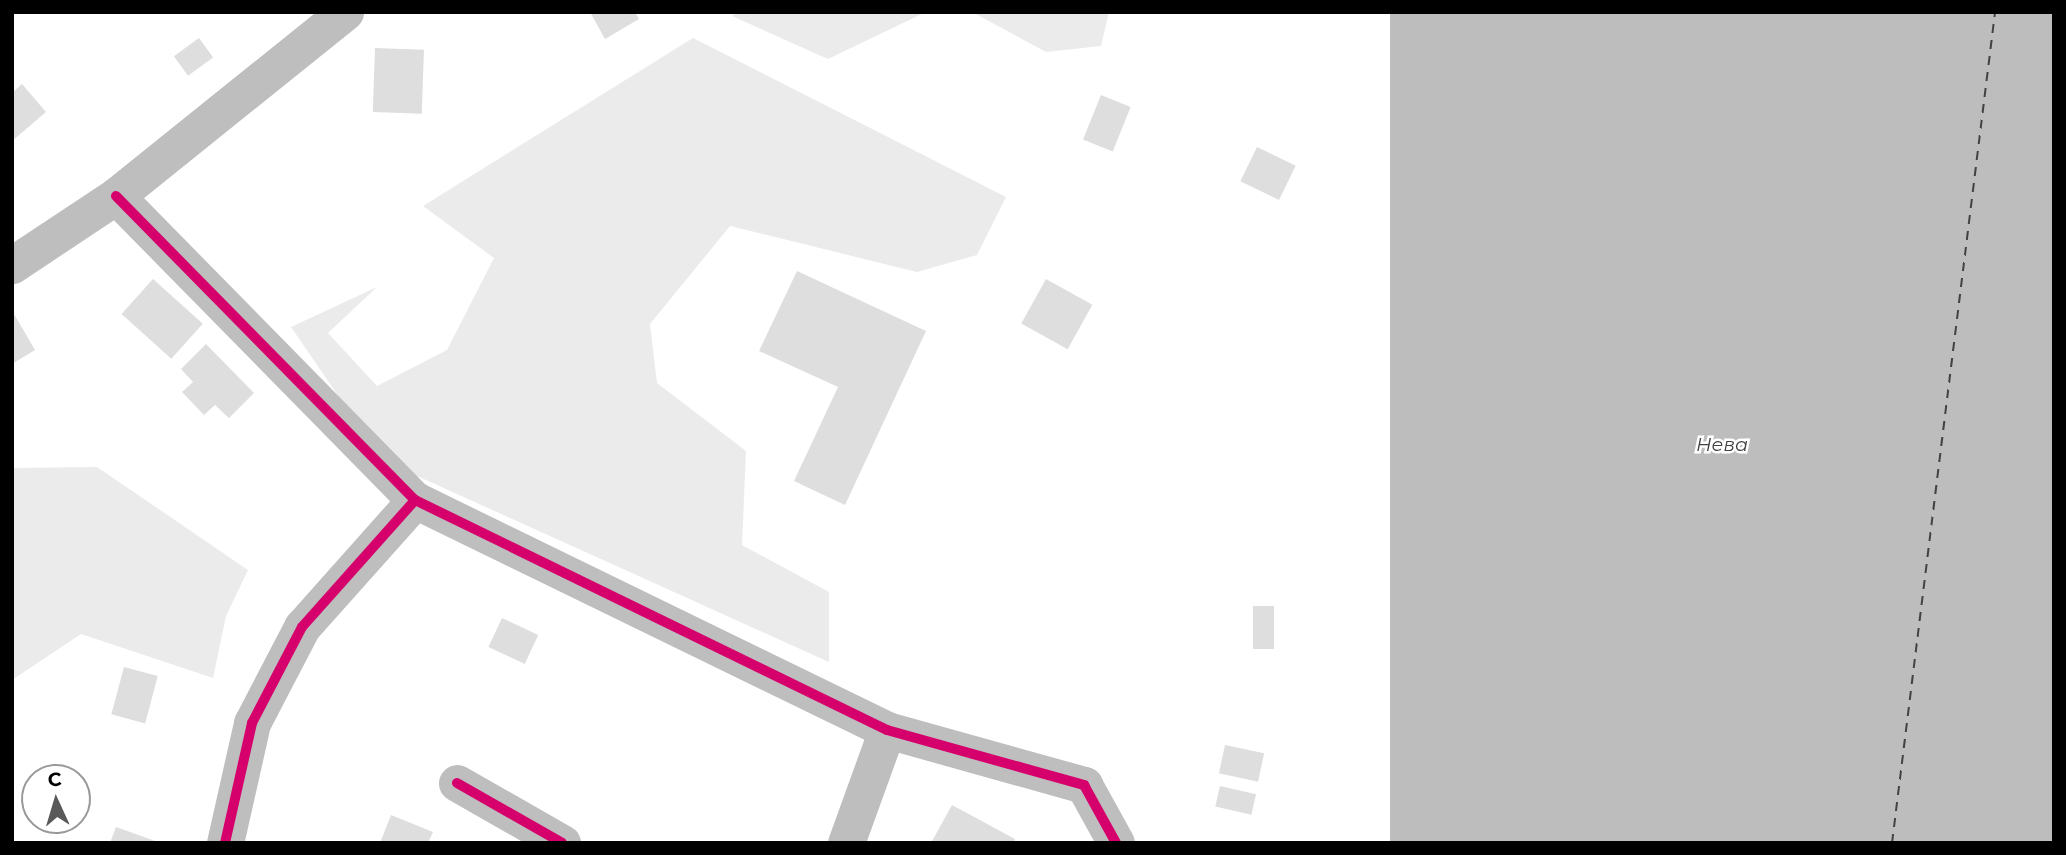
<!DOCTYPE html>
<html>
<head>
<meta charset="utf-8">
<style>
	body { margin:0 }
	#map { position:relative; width:2066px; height:855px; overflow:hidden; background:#fff; font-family:Montserrat,sans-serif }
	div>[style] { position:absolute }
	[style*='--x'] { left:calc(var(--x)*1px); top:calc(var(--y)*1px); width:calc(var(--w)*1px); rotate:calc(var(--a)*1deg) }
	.green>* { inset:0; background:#ebebeb }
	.water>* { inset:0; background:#bdbdbd; transform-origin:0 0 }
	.ferry>* { height:2px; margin-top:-1px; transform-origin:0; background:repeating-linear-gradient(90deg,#424242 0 9px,transparent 0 16px) }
	.building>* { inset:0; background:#dedede; transform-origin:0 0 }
	.minor>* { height:37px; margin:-18.5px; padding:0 18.5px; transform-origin:18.5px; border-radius:18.5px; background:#bebebe }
	.cycleway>* { height:10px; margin:-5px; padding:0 5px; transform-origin:5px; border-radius:5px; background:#d6006c }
	span { translate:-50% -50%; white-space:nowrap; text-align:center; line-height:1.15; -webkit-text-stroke:5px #fff; paint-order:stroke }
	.water-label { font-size:19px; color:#424242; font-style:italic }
	.frame { position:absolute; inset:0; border:14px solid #000; pointer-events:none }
	.north { position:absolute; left:21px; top:764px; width:70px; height:70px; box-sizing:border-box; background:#fff; border:2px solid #999; border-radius:50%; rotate:356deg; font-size:19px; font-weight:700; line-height:28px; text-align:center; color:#000 }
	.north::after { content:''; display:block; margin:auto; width:24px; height:32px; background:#595959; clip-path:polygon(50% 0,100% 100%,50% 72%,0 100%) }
</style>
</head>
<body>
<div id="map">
	<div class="green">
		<i style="clip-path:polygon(737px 12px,926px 12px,828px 59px,732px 16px)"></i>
		<i style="clip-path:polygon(972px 12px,1109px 12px,1101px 46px,1046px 52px)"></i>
		<i style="clip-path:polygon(693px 38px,1006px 197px,977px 255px,917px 272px,730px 226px,650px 324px,657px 383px,746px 451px,742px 545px,829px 592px,829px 662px,406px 471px,341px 400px,291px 327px,377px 287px,328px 333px,377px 386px,447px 350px,494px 258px,423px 206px)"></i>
		<i style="clip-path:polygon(97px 467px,248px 570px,226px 616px,213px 678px,81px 634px,12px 680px,12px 468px)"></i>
	</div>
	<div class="water">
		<i style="left:1390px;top:12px;width:664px;height:831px"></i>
	</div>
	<div class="ferry">
		<i style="--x:1892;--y:843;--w:837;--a:-82.93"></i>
	</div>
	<div class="building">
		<i style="clip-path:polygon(590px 12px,635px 12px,639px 19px,605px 39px)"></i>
		<i style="left:199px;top:38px;width:24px;height:31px;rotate:54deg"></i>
		<i style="left:375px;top:48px;width:49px;height:64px;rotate:2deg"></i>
		<i style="clip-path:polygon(22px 84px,46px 112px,12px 141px,12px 93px)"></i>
		<i style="left:1101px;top:95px;width:32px;height:48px;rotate:22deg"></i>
		<i style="left:1257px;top:147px;width:43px;height:38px;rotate:26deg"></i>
		<i style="clip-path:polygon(797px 271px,926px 331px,845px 505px,794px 481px,838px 387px,759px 351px)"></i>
		<i style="left:153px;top:279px;width:67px;height:47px;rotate:42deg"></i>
		<i style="left:1046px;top:279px;width:53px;height:51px;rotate:29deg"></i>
		<i style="clip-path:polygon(14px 314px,35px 350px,12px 364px,12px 315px)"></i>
		<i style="clip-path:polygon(206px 344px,254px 393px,229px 418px,215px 405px,204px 415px,182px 392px,193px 382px,181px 369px)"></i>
		<i style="left:1253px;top:606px;width:21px;height:43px"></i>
		<i style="left:502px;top:618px;width:40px;height:32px;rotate:25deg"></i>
		<i style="left:124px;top:667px;width:35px;height:49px;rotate:15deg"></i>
		<i style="left:1225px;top:745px;width:40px;height:29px;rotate:12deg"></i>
		<i style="left:1220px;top:786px;width:37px;height:21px;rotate:13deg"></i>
		<i style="clip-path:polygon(952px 805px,1015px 839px,1014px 843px,931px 843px)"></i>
		<i style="clip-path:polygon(391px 815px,433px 832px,428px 843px,380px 843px)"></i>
		<i style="clip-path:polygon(116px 827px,158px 842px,158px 843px,110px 843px)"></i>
	</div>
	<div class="minor">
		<i style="--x:116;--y:196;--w:426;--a:45.5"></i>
		<i style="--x:415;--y:500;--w:525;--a:25.98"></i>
		<i style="--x:887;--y:730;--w:205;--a:15.6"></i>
		<i style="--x:1084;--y:785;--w:66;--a:61.1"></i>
		<i style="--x:12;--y:265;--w:125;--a:-33.6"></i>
		<i style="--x:116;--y:196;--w:294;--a:-38.8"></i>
		<i style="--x:457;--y:783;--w:121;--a:29.7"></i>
		<i style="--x:225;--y:843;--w:123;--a:-77.3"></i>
		<i style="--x:252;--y:723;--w:108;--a:-62.5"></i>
		<i style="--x:302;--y:627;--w:170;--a:-48.3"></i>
		<i style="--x:846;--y:843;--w:120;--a:-70.1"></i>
	</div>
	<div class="cycleway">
		<i style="--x:116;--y:196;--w:426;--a:45.5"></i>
		<i style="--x:415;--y:500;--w:525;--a:25.98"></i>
		<i style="--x:887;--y:730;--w:205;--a:15.6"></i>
		<i style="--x:1084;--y:785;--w:66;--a:61.1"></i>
		<i style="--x:457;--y:783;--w:121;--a:29.7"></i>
		<i style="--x:225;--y:843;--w:123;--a:-77.3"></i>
		<i style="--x:252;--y:723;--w:108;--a:-62.5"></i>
		<i style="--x:302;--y:627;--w:170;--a:-48.3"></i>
	</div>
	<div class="water-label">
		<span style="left:1722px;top:445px">Нева</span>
	</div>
	<div class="frame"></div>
	<div class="north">С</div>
</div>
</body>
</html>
